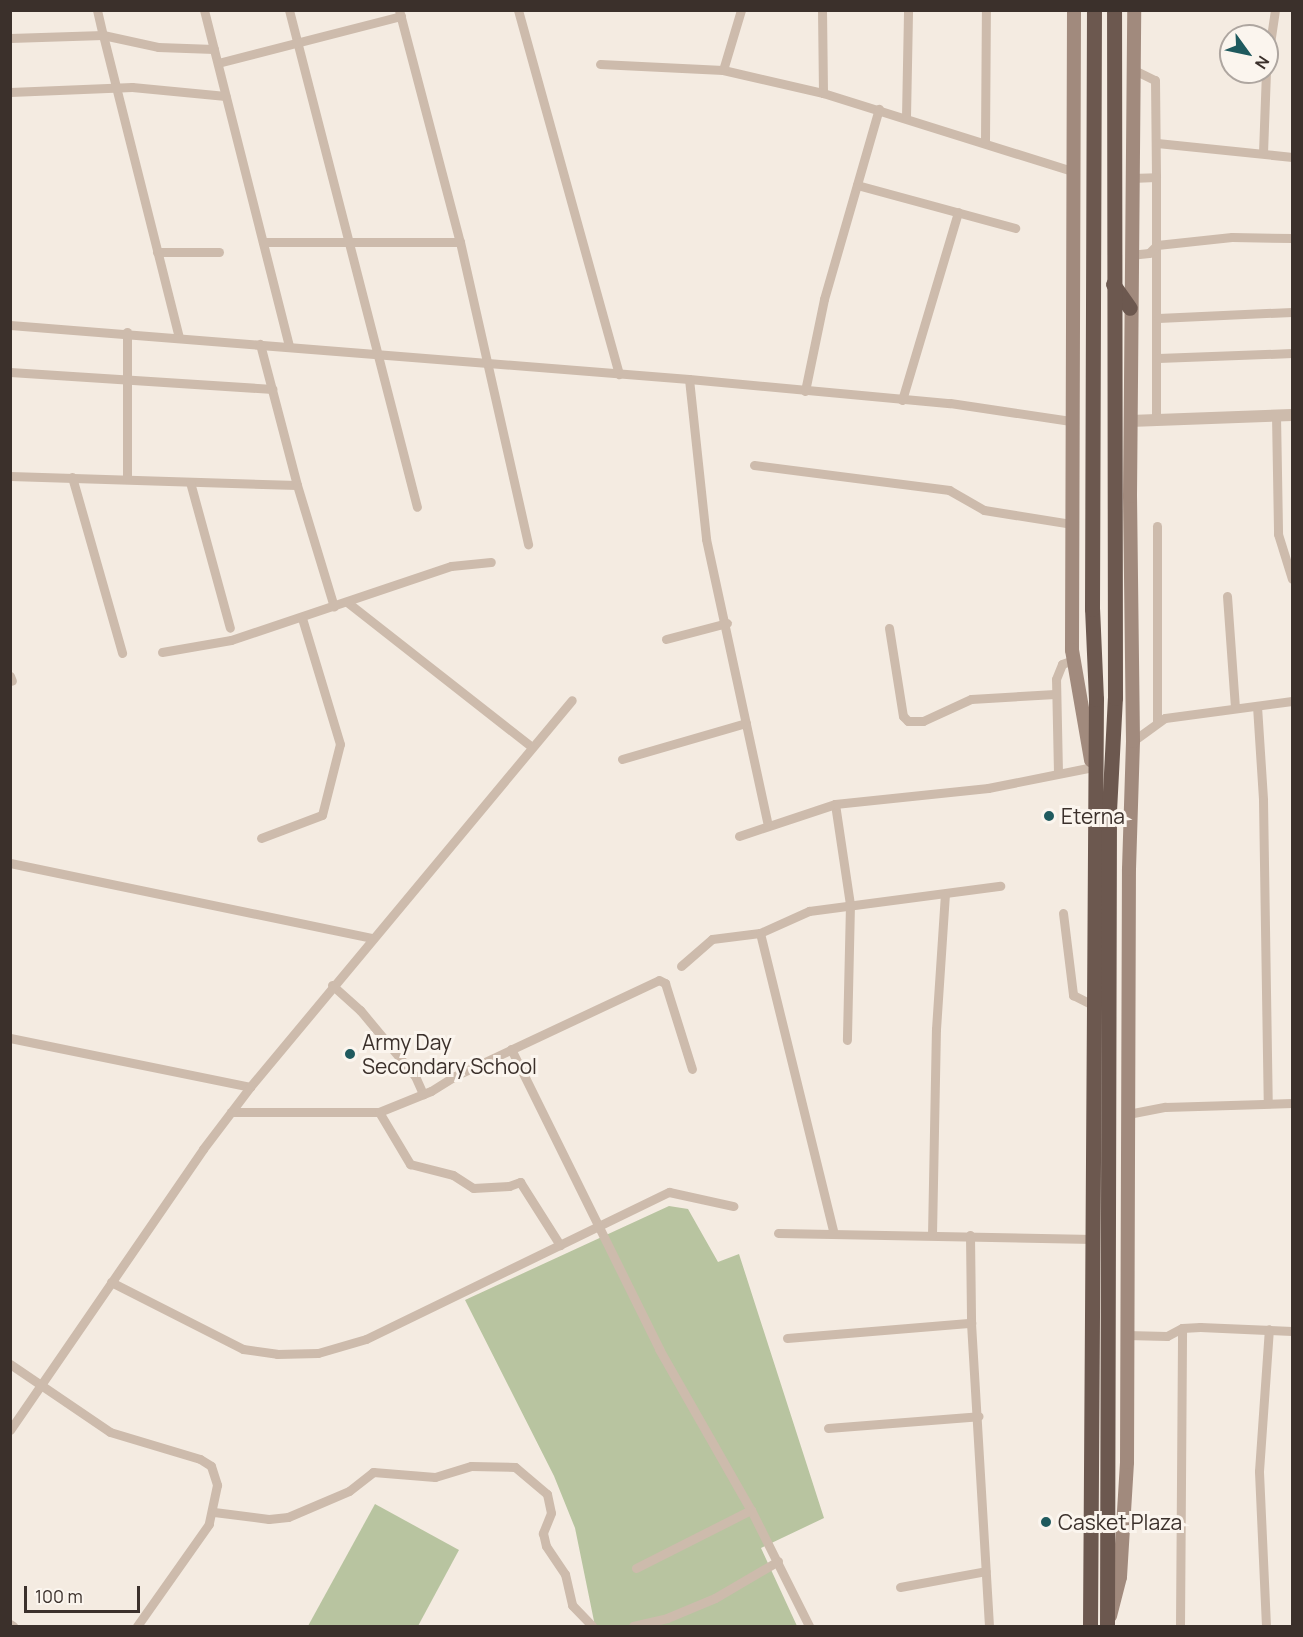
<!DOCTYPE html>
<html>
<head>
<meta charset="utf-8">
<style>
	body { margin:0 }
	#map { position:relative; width:1303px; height:1637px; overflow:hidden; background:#f4ebe1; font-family:Manrope,sans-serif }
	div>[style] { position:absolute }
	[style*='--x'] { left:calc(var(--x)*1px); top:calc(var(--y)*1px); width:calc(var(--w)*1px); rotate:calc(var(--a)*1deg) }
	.green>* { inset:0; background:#b8c4a0 }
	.minor>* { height:9px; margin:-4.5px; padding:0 4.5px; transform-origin:4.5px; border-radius:4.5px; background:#cdbbac }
	.tertiary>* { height:12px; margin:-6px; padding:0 6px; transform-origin:6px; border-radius:6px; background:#cdbbac }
	.secondary>* { height:14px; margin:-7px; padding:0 7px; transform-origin:7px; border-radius:7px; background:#a18a7d }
	.trunk>* { height:15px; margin:-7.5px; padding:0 7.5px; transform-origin:7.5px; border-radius:7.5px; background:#6c584f }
	.dots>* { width:16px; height:16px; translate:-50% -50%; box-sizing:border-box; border:3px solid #fbf5ee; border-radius:50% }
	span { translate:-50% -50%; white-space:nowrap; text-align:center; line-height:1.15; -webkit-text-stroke:6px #fbf5ee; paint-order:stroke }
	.poi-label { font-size:21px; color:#3b302b }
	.left { translate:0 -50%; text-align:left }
	.frame { position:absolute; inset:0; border:12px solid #3b302b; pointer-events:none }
	.north { position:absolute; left:1219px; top:24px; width:60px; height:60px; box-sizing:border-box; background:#fbf5ee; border:2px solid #aea6a0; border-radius:50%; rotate:123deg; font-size:16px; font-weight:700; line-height:24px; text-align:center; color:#3b302b }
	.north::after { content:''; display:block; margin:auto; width:21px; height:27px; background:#1f5a5e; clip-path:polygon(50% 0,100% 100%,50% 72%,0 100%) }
	.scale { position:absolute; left:24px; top:1586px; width:116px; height:27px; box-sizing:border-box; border:3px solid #3b302b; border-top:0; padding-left:8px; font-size:18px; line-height:21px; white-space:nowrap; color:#3b302b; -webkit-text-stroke:4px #fbf5ee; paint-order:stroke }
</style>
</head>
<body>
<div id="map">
	<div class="green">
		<i style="clip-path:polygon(669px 1206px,688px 1209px,718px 1262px,739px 1254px,824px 1518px,761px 1548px,797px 1626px,595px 1626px,575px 1528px,554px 1476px,465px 1300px)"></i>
		<i style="clip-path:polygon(375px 1504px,459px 1550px,418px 1626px,308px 1626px)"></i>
	</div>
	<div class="minor">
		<i style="--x:97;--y:10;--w:26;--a:77"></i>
		<i style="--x:103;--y:35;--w:56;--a:12.3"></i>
		<i style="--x:158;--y:47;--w:56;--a:2"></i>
		<i style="--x:204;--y:10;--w:347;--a:75.8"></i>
		<i style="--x:289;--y:10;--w:513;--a:75.56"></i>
		<i style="--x:399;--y:10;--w:240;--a:75.3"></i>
		<i style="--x:460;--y:242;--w:310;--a:77.3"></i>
		<i style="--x:518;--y:10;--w:378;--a:74.5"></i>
		<i style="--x:822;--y:10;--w:83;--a:89.3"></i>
		<i style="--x:10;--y:38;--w:93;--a:-1.8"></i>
		<i style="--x:103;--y:35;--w:312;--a:75.9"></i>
		<i style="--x:218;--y:63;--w:189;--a:-14.4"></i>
		<i style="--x:600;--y:64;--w:123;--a:2.8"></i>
		<i style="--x:723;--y:70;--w:103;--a:13"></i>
		<i style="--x:823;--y:93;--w:261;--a:17.4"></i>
		<i style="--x:1267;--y:64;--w:55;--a:-81.6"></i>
		<i style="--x:1132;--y:69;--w:25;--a:26"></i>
		<i style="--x:1155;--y:80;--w:97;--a:89.4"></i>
		<i style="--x:723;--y:70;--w:63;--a:-73.3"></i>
		<i style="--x:10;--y:92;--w:122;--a:-2.3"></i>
		<i style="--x:132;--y:87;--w:94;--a:5.5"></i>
		<i style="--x:906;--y:117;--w:107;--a:-88.9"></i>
		<i style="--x:985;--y:141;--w:131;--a:-89.6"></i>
		<i style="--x:1157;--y:143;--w:136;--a:5.9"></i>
		<i style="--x:1263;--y:153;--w:81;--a:-87.9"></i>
		<i style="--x:1131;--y:178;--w:25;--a:-2"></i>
		<i style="--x:1156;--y:177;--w:243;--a:90"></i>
		<i style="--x:857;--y:185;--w:164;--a:15.2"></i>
		<i style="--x:263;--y:242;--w:197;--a:0"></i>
		<i style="--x:157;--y:252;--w:62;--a:0"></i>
		<i style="--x:1130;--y:255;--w:19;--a:-6"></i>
		<i style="--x:1149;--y:253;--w:11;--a:-45"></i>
		<i style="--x:1157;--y:245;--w:75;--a:-6.1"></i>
		<i style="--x:1232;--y:237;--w:60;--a:1"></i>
		<i style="--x:1158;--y:318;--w:134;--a:-2.6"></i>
		<i style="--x:10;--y:325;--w:681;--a:4.55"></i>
		<i style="--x:689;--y:379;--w:262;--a:5.3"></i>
		<i style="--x:950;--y:403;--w:122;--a:8.5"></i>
		<i style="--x:1158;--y:358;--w:134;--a:-2.1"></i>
		<i style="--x:10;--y:372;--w:263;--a:3.7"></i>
		<i style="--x:689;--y:379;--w:161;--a:83.9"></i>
		<i style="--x:706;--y:539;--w:293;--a:77.8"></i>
		<i style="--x:805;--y:391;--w:94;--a:-78.3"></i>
		<i style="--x:824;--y:299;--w:198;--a:-73.9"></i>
		<i style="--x:902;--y:400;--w:196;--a:-73.4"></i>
		<i style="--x:1276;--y:415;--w:119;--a:89"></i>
		<i style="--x:1278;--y:534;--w:47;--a:72.7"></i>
		<i style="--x:754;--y:465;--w:197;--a:7.3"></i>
		<i style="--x:949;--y:490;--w:40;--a:29.7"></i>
		<i style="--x:984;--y:510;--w:88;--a:9.1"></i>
		<i style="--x:10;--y:476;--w:287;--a:1.8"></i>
		<i style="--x:297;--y:485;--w:146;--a:-104.7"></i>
		<i style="--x:72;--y:477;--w:183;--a:74.1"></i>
		<i style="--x:127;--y:478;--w:146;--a:-90"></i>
		<i style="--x:190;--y:482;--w:151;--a:74.7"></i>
		<i style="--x:297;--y:485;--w:127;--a:73.1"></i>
		<i style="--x:1227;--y:596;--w:111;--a:85.9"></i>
		<i style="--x:347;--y:602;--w:235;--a:38.1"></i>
		<i style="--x:889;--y:628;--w:89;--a:81"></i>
		<i style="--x:903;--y:716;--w:7;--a:45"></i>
		<i style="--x:908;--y:721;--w:15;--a:0"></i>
		<i style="--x:923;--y:721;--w:53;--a:-24.6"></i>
		<i style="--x:971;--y:699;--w:84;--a:-3.4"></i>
		<i style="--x:666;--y:639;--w:63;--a:-14.7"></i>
		<i style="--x:162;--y:652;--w:70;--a:-9.9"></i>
		<i style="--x:231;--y:640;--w:232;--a:-18.6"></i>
		<i style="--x:451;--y:566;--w:40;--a:-5.7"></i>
		<i style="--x:10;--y:676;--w:5;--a:68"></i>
		<i style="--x:1257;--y:706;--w:94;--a:86.3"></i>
		<i style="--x:1263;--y:800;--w:303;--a:89.1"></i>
		<i style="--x:1157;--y:721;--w:195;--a:-90"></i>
		<i style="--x:1133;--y:741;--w:39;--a:-36"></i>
		<i style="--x:1165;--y:718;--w:128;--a:-7.6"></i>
		<i style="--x:622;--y:759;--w:129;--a:-16.2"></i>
		<i style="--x:1058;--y:773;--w:94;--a:-91.2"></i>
		<i style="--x:1056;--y:679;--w:16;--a:-68"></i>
		<i style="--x:1062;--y:664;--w:12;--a:-20"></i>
		<i style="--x:835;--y:804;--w:101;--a:81.5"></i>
		<i style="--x:850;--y:904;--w:136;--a:91.3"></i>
		<i style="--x:739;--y:836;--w:101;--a:-18.4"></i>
		<i style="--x:835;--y:804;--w:154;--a:-6"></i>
		<i style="--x:988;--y:788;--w:107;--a:-11.3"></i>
		<i style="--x:261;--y:838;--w:65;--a:-20.7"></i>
		<i style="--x:322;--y:815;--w:73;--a:-75.8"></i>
		<i style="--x:340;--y:744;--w:132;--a:-106.8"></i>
		<i style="--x:10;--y:863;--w:369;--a:11.7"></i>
		<i style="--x:1063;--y:913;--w:83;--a:83"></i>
		<i style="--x:1073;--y:995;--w:20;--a:27"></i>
		<i style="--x:760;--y:933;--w:310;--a:76.2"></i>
		<i style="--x:681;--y:966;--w:41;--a:-41.1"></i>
		<i style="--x:712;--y:939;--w:48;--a:-7.1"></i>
		<i style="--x:760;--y:933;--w:54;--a:-24.2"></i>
		<i style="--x:809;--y:911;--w:193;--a:-7.5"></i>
		<i style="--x:332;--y:985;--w:38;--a:42"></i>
		<i style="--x:360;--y:1010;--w:86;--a:50.2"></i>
		<i style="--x:415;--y:1076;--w:20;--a:66"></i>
		<i style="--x:10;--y:1038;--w:245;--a:11.5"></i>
		<i style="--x:511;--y:1049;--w:335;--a:63.7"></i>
		<i style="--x:659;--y:1349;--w:185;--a:60.3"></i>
		<i style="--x:751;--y:1510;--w:130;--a:63.4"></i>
		<i style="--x:231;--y:1112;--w:148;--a:0"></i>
		<i style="--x:379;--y:1112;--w:56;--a:-22"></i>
		<i style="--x:431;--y:1091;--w:28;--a:-32"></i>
		<i style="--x:455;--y:1076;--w:225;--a:-25.2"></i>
		<i style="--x:659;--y:980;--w:7;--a:27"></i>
		<i style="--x:665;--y:983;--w:90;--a:72.6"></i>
		<i style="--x:379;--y:1112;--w:61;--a:59.2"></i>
		<i style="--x:410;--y:1164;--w:44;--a:14.3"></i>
		<i style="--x:453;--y:1175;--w:24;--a:33"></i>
		<i style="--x:473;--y:1188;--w:36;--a:-3"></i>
		<i style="--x:509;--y:1186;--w:12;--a:-20"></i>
		<i style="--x:520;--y:1182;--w:75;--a:57.6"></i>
		<i style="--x:1128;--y:1114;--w:38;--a:-11"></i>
		<i style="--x:1165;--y:1107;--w:127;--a:-1.8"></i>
		<i style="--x:778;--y:1233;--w:315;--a:1.1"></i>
		<i style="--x:932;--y:1235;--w:206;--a:-88.9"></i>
		<i style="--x:936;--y:1029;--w:135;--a:-86.2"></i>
		<i style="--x:970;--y:1235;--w:88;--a:89.3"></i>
		<i style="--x:971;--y:1323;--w:304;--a:86.6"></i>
		<i style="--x:111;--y:1282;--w:148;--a:26.9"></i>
		<i style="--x:243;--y:1349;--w:34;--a:8"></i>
		<i style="--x:277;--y:1354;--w:41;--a:-1.4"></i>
		<i style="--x:318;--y:1353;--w:50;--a:-16.3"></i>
		<i style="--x:366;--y:1339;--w:337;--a:-25.9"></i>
		<i style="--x:669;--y:1192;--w:66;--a:12.3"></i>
		<i style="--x:1126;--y:1335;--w:41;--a:1.4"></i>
		<i style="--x:1167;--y:1336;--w:17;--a:-28"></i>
		<i style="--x:1182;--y:1328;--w:18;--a:-3"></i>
		<i style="--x:1200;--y:1327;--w:92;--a:2.5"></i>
		<i style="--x:787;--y:1338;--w:185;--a:-4.7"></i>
		<i style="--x:10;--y:1364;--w:121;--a:34.2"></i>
		<i style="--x:110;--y:1432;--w:94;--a:16.7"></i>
		<i style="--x:200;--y:1459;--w:13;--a:32"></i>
		<i style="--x:211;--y:1466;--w:20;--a:72"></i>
		<i style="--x:217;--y:1485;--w:40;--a:102"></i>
		<i style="--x:209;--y:1524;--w:125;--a:125.2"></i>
		<i style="--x:828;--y:1428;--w:151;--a:-4.5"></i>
		<i style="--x:10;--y:1430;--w:341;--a:-55.5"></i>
		<i style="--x:203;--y:1149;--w:78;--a:-52.8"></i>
		<i style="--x:250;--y:1087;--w:503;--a:-50.24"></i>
		<i style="--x:214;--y:1512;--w:55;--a:7.3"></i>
		<i style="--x:269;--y:1519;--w:19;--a:-6"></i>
		<i style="--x:288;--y:1517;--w:66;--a:-23.1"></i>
		<i style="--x:349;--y:1491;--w:31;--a:-38"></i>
		<i style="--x:373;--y:1472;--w:62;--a:4.6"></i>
		<i style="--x:435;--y:1477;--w:38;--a:-17"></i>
		<i style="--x:471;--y:1466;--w:44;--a:1.3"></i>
		<i style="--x:515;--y:1467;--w:42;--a:40.2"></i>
		<i style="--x:547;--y:1494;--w:19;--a:78"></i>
		<i style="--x:551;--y:1513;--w:22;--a:112"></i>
		<i style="--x:543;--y:1533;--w:13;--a:77"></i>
		<i style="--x:546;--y:1546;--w:34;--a:56"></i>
		<i style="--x:565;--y:1574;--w:32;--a:77"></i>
		<i style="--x:572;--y:1605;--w:29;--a:46"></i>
		<i style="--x:636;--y:1568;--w:129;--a:-26.8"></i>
		<i style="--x:900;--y:1587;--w:87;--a:-10.5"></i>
		<i style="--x:10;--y:1624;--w:4;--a:34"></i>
		<i style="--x:633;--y:1626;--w:35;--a:-13"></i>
		<i style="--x:667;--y:1618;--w:52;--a:-22.6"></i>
		<i style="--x:715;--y:1598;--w:73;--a:-30.4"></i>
		<i style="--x:1180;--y:1626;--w:298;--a:-89.6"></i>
		<i style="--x:1266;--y:1626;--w:155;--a:-92.6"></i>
		<i style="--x:1259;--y:1471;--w:142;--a:-86"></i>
	</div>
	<div class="tertiary">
		<i style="--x:1130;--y:421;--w:162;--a:-2.1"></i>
	</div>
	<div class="secondary">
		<i style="--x:1074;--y:10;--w:640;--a:90.18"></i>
		<i style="--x:1072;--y:650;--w:112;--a:80.2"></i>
		<i style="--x:1110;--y:1616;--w:40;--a:-75.6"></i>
		<i style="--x:1120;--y:1577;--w:115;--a:-86.5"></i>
		<i style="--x:1127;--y:1462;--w:593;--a:-89.81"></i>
		<i style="--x:1129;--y:869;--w:128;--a:-88.2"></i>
		<i style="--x:1133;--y:741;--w:245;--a:-90.7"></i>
		<i style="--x:1130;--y:496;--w:486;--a:-89.5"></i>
	</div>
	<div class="trunk">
		<i style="--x:1113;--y:284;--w:29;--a:55"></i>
		<i style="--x:1090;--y:1626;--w:927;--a:-89.63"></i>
		<i style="--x:1096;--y:699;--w:90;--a:-92.5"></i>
		<i style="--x:1092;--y:609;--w:599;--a:-89.81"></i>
		<i style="--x:1107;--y:1626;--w:815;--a:-89.86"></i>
		<i style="--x:1109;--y:811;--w:113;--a:-87"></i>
		<i style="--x:1115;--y:698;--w:688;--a:-90.08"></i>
	</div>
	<div class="dots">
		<i style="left:1049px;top:816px;background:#1f5a5e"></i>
		<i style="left:350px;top:1054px;background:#1f5a5e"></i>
		<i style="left:1046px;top:1522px;background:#1f5a5e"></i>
	</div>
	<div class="poi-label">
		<span class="left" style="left:1061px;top:816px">Eterna</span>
		<span class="left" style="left:362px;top:1054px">Army Day<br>Secondary School</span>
		<span class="left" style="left:1058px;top:1522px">Casket Plaza</span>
	</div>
	<div class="frame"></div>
	<div class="north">N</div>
	<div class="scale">100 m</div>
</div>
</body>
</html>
